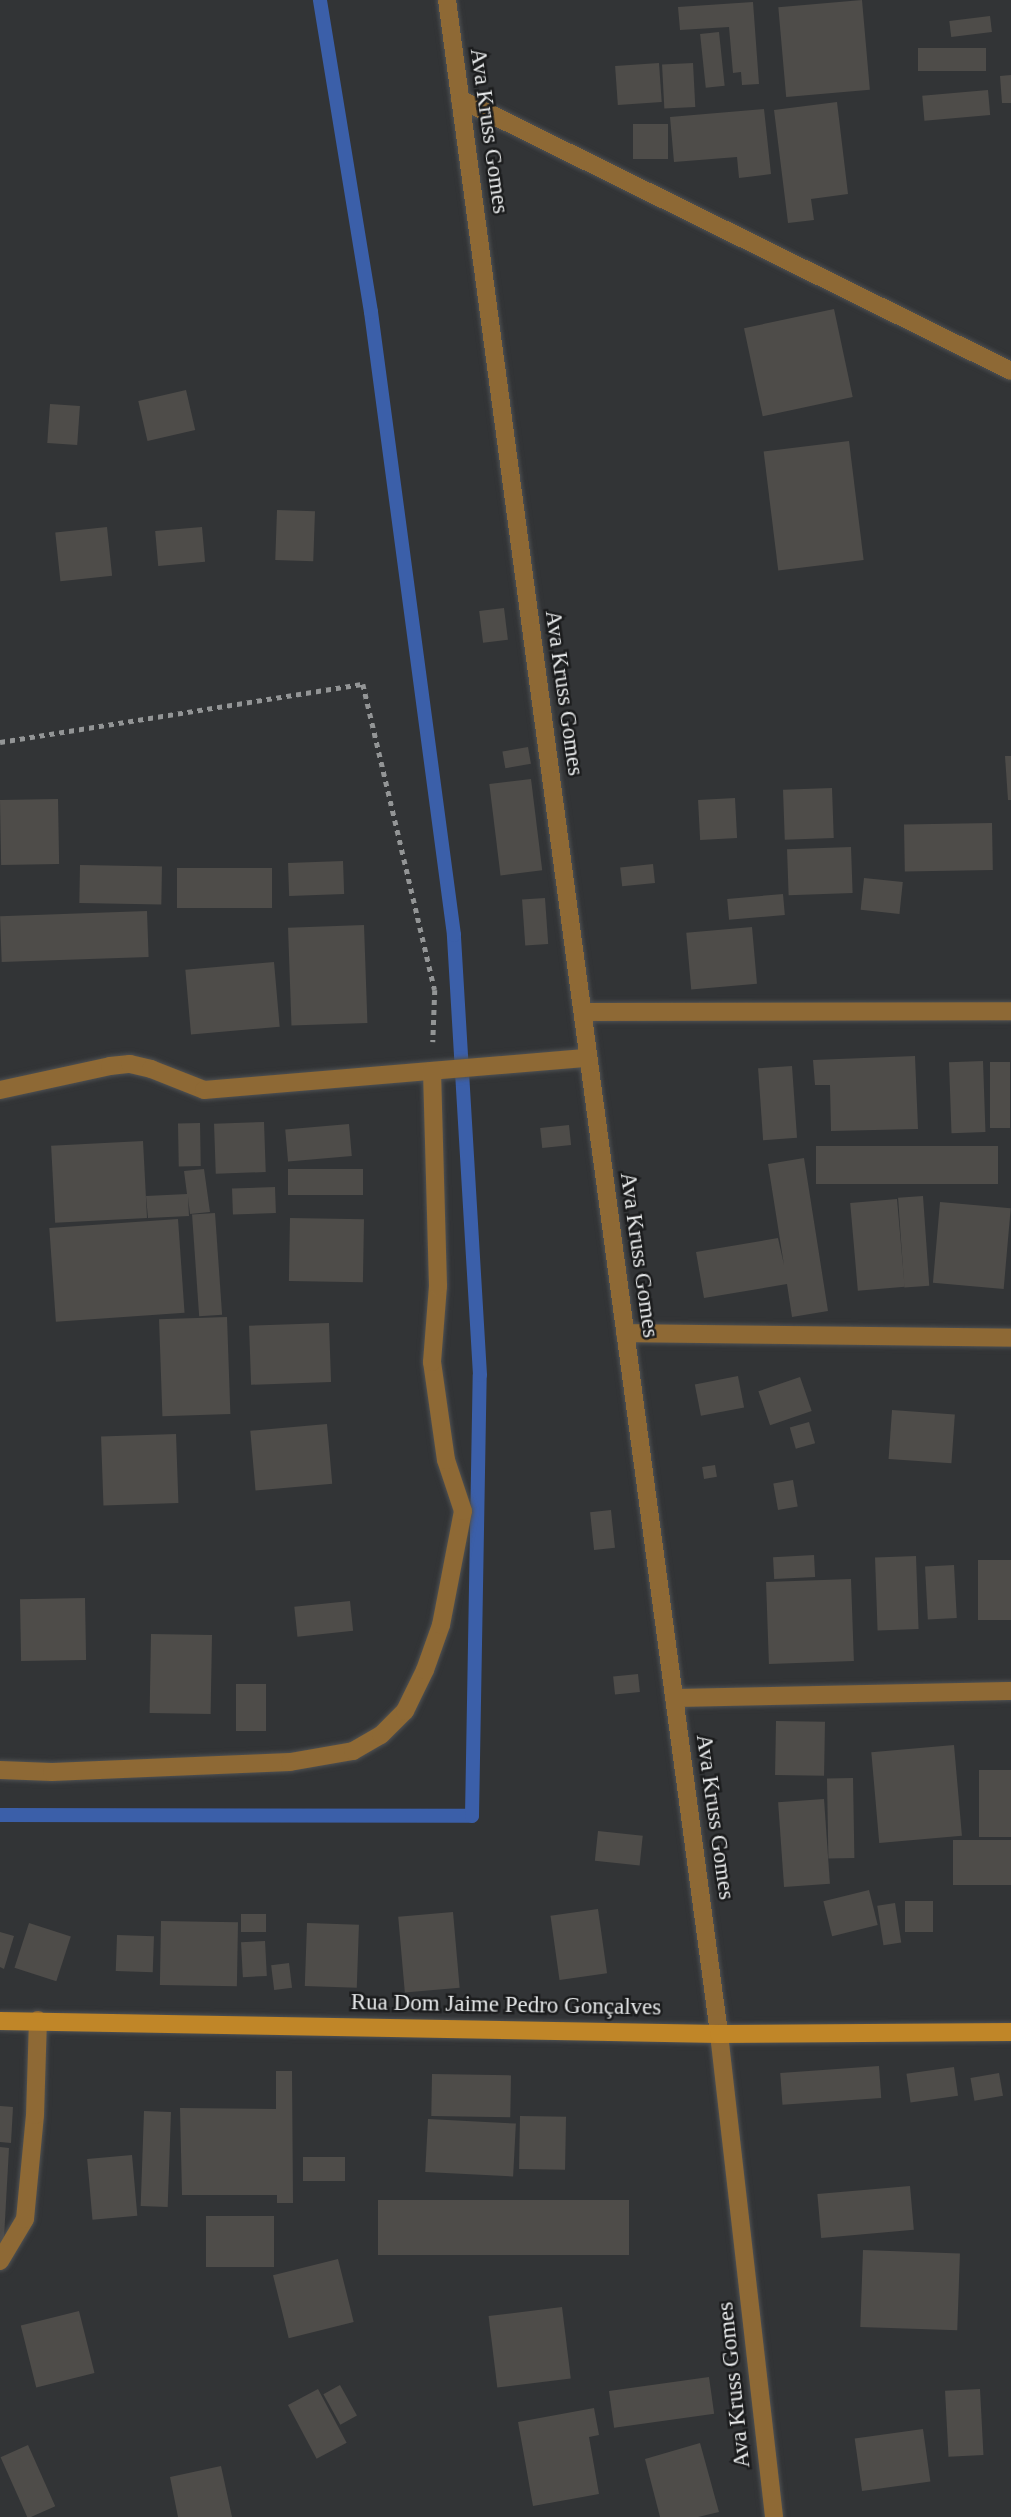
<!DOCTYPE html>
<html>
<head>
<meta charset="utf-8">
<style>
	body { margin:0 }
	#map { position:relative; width:1011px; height:2517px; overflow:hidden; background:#323436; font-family:"Times New Roman",serif }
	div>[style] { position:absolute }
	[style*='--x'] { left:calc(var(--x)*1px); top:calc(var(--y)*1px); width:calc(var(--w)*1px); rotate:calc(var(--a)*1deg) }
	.stream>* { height:14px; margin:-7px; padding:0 7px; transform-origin:7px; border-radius:7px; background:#3b5fa9 }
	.building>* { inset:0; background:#4e4c49; transform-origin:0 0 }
	.path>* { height:4.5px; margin-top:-2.25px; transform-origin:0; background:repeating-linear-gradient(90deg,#939596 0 5px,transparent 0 10px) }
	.roads { filter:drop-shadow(0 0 2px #4f5153) drop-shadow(0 0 2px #4f5153) }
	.minor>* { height:18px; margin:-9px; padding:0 9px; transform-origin:9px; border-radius:9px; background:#8e6935 }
	.tertiary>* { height:18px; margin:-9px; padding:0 9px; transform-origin:9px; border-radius:9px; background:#8e6935 }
	.secondary>* { height:18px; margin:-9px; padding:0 9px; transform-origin:9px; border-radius:9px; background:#c08628 }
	span { translate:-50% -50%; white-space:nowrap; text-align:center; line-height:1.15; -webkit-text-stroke:5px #1b1c1d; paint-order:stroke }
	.street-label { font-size:23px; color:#e6e8e9 }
</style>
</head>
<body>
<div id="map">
	<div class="stream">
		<i style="--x:0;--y:1815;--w:472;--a:0.1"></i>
		<i style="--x:472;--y:1816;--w:441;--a:-89"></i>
		<i style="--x:480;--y:1375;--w:441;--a:-93.4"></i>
		<i style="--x:454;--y:935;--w:629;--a:-97.59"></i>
		<i style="--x:371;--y:312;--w:316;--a:-99.3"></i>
	</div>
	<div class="building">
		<i style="left:862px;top:0;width:90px;height:84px;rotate:85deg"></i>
		<i style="clip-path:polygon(753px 2px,759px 84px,742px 85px,741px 72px,733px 73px,729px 27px,680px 30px,678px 7px)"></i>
		<i style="left:990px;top:16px;width:16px;height:41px;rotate:83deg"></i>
		<i style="left:719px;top:32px;width:54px;height:19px;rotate:84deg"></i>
		<i style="left:918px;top:48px;width:68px;height:23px"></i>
		<i style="left:659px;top:63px;width:39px;height:44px;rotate:86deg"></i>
		<i style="left:693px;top:63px;width:44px;height:31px;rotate:87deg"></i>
		<i style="clip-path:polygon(1011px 75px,1011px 103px,1002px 103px,1000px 76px)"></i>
		<i style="left:988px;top:90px;width:25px;height:66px;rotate:85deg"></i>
		<i style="clip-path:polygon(837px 102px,848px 194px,811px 199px,814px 220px,788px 223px,774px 110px)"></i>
		<i style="clip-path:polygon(764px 109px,771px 174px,739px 178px,737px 157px,674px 162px,670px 117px)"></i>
		<i style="left:668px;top:124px;width:35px;height:35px;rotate:90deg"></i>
		<i style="left:834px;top:309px;width:90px;height:92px;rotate:78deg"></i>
		<i style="left:186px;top:390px;width:41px;height:49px;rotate:77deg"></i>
		<i style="left:50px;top:404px;width:30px;height:39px;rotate:4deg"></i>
		<i style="left:849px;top:441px;width:120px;height:86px;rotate:83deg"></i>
		<i style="left:277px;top:510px;width:38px;height:50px;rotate:2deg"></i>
		<i style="left:107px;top:527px;width:49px;height:52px;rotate:84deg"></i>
		<i style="left:202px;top:527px;width:35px;height:47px;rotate:85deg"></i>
		<i style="left:504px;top:608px;width:32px;height:25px;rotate:83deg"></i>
		<i style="left:528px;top:747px;width:17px;height:26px;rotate:80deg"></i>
		<i style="clip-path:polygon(1005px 756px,1011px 756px,1011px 800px,1008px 800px)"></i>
		<i style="left:531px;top:779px;width:92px;height:42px;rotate:83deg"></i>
		<i style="left:832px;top:788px;width:50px;height:49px;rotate:88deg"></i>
		<i style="left:735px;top:798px;width:40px;height:37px;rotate:87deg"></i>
		<i style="left:58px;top:799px;width:65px;height:58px;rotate:89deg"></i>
		<i style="left:992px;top:823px;width:47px;height:88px;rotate:89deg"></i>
		<i style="left:851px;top:847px;width:46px;height:64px;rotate:88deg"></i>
		<i style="left:343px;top:861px;width:33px;height:55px;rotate:88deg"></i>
		<i style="left:653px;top:864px;width:19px;height:33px;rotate:84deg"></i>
		<i style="left:80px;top:865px;width:82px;height:38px;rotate:1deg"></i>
		<i style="left:272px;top:868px;width:40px;height:95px;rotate:90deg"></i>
		<i style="left:864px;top:878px;width:39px;height:32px;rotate:6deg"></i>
		<i style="left:783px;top:894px;width:21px;height:56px;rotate:85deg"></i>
		<i style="left:545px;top:898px;width:46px;height:23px;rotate:86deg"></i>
		<i style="left:147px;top:911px;width:46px;height:147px;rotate:88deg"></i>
		<i style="left:364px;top:925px;width:98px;height:76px;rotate:88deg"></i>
		<i style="left:752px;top:927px;width:57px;height:66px;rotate:85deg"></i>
		<i style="left:274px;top:962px;width:65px;height:89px;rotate:85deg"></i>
		<i style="clip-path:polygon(915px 1056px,918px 1129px,831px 1131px,830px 1085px,815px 1085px,813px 1060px)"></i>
		<i style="left:983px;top:1061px;width:71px;height:34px;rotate:88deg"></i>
		<i style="left:990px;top:1062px;width:20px;height:66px"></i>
		<i style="left:792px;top:1066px;width:72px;height:34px;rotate:86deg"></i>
		<i style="left:264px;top:1122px;width:50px;height:50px;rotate:88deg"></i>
		<i style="left:200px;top:1123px;width:43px;height:22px;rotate:89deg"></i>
		<i style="left:349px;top:1124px;width:32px;height:64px;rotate:85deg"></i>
		<i style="left:569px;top:1125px;width:20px;height:29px;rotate:84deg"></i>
		<i style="left:143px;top:1141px;width:77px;height:92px;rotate:87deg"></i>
		<i style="left:998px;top:1146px;width:38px;height:182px;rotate:90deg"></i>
		<i style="clip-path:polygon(804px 1158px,828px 1311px,792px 1317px,787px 1284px,704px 1298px,696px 1252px,778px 1238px,784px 1265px,768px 1164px)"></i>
		<i style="clip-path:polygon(204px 1169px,210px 1212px,190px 1214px,188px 1197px,189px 1216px,148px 1218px,146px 1196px,187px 1194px,184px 1171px)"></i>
		<i style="left:288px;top:1169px;width:75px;height:26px"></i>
		<i style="left:275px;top:1187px;width:26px;height:43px;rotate:88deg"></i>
		<i style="left:923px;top:1196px;width:90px;height:25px;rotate:86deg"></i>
		<i style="left:897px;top:1199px;width:88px;height:47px;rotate:85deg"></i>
		<i style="left:940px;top:1202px;width:71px;height:81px;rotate:5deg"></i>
		<i style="left:215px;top:1213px;width:102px;height:23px;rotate:86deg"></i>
		<i style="left:290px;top:1218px;width:74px;height:63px;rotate:1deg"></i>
		<i style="left:178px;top:1219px;width:94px;height:129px;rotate:86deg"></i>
		<i style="left:227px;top:1317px;width:97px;height:68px;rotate:88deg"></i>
		<i style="left:329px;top:1323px;width:59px;height:80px;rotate:88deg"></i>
		<i style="left:738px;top:1376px;width:32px;height:44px;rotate:79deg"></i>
		<i style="left:800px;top:1377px;width:36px;height:44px;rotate:71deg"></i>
		<i style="left:892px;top:1410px;width:63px;height:49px;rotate:4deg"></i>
		<i style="left:809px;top:1422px;width:22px;height:20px;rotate:74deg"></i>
		<i style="left:327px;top:1424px;width:60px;height:77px;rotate:85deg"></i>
		<i style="left:176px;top:1434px;width:69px;height:75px;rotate:88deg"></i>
		<i style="left:715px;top:1465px;width:12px;height:13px;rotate:81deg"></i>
		<i style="left:793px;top:1480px;width:27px;height:20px;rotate:80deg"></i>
		<i style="left:611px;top:1510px;width:38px;height:21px;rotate:84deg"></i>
		<i style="left:814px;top:1555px;width:22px;height:41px;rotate:87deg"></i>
		<i style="left:916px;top:1556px;width:73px;height:41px;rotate:88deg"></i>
		<i style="left:1011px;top:1560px;width:60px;height:33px;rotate:90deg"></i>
		<i style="left:954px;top:1565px;width:53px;height:29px;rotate:87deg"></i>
		<i style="left:851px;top:1579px;width:82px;height:85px;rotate:88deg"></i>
		<i style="left:85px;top:1598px;width:62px;height:65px;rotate:89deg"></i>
		<i style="left:350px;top:1601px;width:30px;height:56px;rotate:84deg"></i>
		<i style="left:151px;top:1634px;width:61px;height:79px;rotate:1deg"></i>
		<i style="left:638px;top:1674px;width:18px;height:25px;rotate:84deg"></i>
		<i style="left:236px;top:1684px;width:30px;height:47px"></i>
		<i style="left:776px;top:1721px;width:49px;height:54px;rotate:1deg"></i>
		<i style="left:954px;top:1745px;width:91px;height:83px;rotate:85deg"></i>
		<i style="left:1011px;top:1770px;width:67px;height:32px;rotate:90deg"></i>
		<i style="left:853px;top:1778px;width:80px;height:26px;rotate:89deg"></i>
		<i style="left:824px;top:1799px;width:85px;height:46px;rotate:86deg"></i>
		<i style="left:598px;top:1831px;width:45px;height:30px;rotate:6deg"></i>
		<i style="left:953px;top:1840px;width:58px;height:45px"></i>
		<i style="left:869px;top:1890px;width:36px;height:47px;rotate:76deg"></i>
		<i style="left:933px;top:1901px;width:31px;height:28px;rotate:90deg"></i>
		<i style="left:895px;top:1903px;width:40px;height:18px;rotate:81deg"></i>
		<i style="left:598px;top:1909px;width:65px;height:48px;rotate:82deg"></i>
		<i style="left:453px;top:1912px;width:76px;height:55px;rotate:85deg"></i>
		<i style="left:241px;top:1914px;width:25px;height:18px"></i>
		<i style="left:161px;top:1921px;width:77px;height:64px;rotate:1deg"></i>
		<i style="left:29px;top:1923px;width:44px;height:47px;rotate:18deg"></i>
		<i style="left:307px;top:1923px;width:52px;height:63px;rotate:2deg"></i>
		<i style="clip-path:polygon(0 1932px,14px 1936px,4px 1969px,0 1967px)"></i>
		<i style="left:117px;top:1935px;width:37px;height:36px;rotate:2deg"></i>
		<i style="left:265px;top:1941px;width:35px;height:24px;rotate:87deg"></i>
		<i style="left:289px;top:1963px;width:25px;height:18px;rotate:83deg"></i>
		<i style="left:879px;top:2066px;width:32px;height:99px;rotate:86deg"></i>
		<i style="left:954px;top:2067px;width:29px;height:48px;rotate:82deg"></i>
		<i style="clip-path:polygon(276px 2071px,292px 2071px,293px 2203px,277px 2203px,277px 2195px,182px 2195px,180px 2108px,276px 2109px)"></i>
		<i style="left:999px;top:2073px;width:23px;height:29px;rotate:80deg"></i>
		<i style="left:432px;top:2074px;width:79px;height:42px;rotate:1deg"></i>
		<i style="clip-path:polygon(0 2106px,13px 2107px,11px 2143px,0 2142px)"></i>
		<i style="left:144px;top:2111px;width:27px;height:95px;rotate:2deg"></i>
		<i style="left:520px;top:2116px;width:46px;height:53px;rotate:1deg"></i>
		<i style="left:428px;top:2119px;width:88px;height:53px;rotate:3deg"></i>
		<i style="clip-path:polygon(0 2147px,9px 2148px,3px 2256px,0 2255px)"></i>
		<i style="left:132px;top:2155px;width:61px;height:45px;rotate:85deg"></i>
		<i style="left:303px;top:2157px;width:42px;height:24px"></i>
		<i style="left:910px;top:2186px;width:44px;height:93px;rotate:85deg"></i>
		<i style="left:629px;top:2200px;width:55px;height:251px;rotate:90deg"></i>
		<i style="left:206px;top:2216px;width:68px;height:51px"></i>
		<i style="left:863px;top:2250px;width:97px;height:77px;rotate:2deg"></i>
		<i style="left:338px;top:2259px;width:65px;height:67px;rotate:76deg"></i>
		<i style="left:562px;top:2307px;width:72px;height:74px;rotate:83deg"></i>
		<i style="left:79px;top:2311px;width:64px;height:60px;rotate:76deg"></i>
		<i style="left:709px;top:2377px;width:37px;height:101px;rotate:82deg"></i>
		<i style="left:340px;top:2385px;width:35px;height:19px;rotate:61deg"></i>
		<i style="left:318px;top:2389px;width:61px;height:34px;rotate:62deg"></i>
		<i style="left:980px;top:2389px;width:66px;height:35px;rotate:87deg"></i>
		<i style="clip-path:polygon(594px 2408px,599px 2435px,589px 2437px,599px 2494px,533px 2506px,518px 2422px)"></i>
		<i style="left:923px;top:2429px;width:53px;height:69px;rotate:82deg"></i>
		<i style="clip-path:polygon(700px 2443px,719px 2512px,698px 2517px,660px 2517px,645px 2459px)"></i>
		<i style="left:28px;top:2445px;width:67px;height:30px;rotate:66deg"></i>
		<i style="clip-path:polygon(221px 2466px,232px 2517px,178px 2517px,170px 2477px)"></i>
	</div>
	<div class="path">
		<i style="--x:0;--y:742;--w:368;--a:-9.1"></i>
		<i style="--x:363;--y:684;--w:314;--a:76.8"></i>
		<i style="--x:435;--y:990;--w:52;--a:92.2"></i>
	</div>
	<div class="roads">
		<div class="minor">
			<i style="--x:460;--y:99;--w:614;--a:26.27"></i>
			<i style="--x:583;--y:1012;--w:428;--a:-0.1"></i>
			<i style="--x:0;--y:1090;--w:113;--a:-12.3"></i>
			<i style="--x:110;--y:1066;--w:20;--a:-6"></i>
			<i style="--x:130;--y:1064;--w:22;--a:13"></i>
			<i style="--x:151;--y:1069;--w:57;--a:21.6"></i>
			<i style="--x:204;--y:1090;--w:385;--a:-4.8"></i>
			<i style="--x:625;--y:1333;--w:386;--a:0.7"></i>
			<i style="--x:674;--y:1698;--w:337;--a:-1.2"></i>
			<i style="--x:0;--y:1770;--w:52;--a:2.2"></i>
			<i style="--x:52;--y:1772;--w:238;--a:-2.4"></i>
			<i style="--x:290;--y:1762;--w:64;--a:-9.9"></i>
			<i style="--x:353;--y:1751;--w:32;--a:-30"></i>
			<i style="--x:381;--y:1735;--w:34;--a:-45"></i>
			<i style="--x:405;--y:1711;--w:46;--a:-64"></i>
			<i style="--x:425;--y:1670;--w:48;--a:-70.4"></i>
			<i style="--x:441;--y:1625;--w:116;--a:-79.1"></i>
			<i style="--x:463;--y:1511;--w:54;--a:-108.4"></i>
			<i style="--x:446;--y:1460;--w:99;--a:-98.1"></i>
			<i style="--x:432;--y:1362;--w:76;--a:-85.5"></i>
			<i style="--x:438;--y:1286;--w:215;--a:-91.6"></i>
			<i style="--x:0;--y:2261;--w:49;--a:-59.2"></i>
			<i style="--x:25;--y:2219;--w:104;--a:-84.5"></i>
			<i style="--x:35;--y:2115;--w:95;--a:-88.2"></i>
		</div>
		<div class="tertiary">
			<i style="--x:447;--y:0;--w:2052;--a:82.38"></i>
			<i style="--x:719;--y:2034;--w:486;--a:83.5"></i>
		</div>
		<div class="secondary">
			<i style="--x:0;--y:2021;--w:719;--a:1.04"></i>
			<i style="--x:719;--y:2034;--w:292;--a:-0.4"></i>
		</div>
	</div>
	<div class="street-label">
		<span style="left:489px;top:131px;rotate:82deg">Ava Kruss Gomes</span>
		<span style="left:564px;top:693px;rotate:82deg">Ava Kruss Gomes</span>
		<span style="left:639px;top:1255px;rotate:82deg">Ava Kruss Gomes</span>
		<span style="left:715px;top:1817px;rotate:82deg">Ava Kruss Gomes</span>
		<span style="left:506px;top:2005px;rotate:1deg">Rua Dom Jaime Pedro Gonçalves</span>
		<span style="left:734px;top:2385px;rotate:-96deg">Ava Kruss Gomes</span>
	</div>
</div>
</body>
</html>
